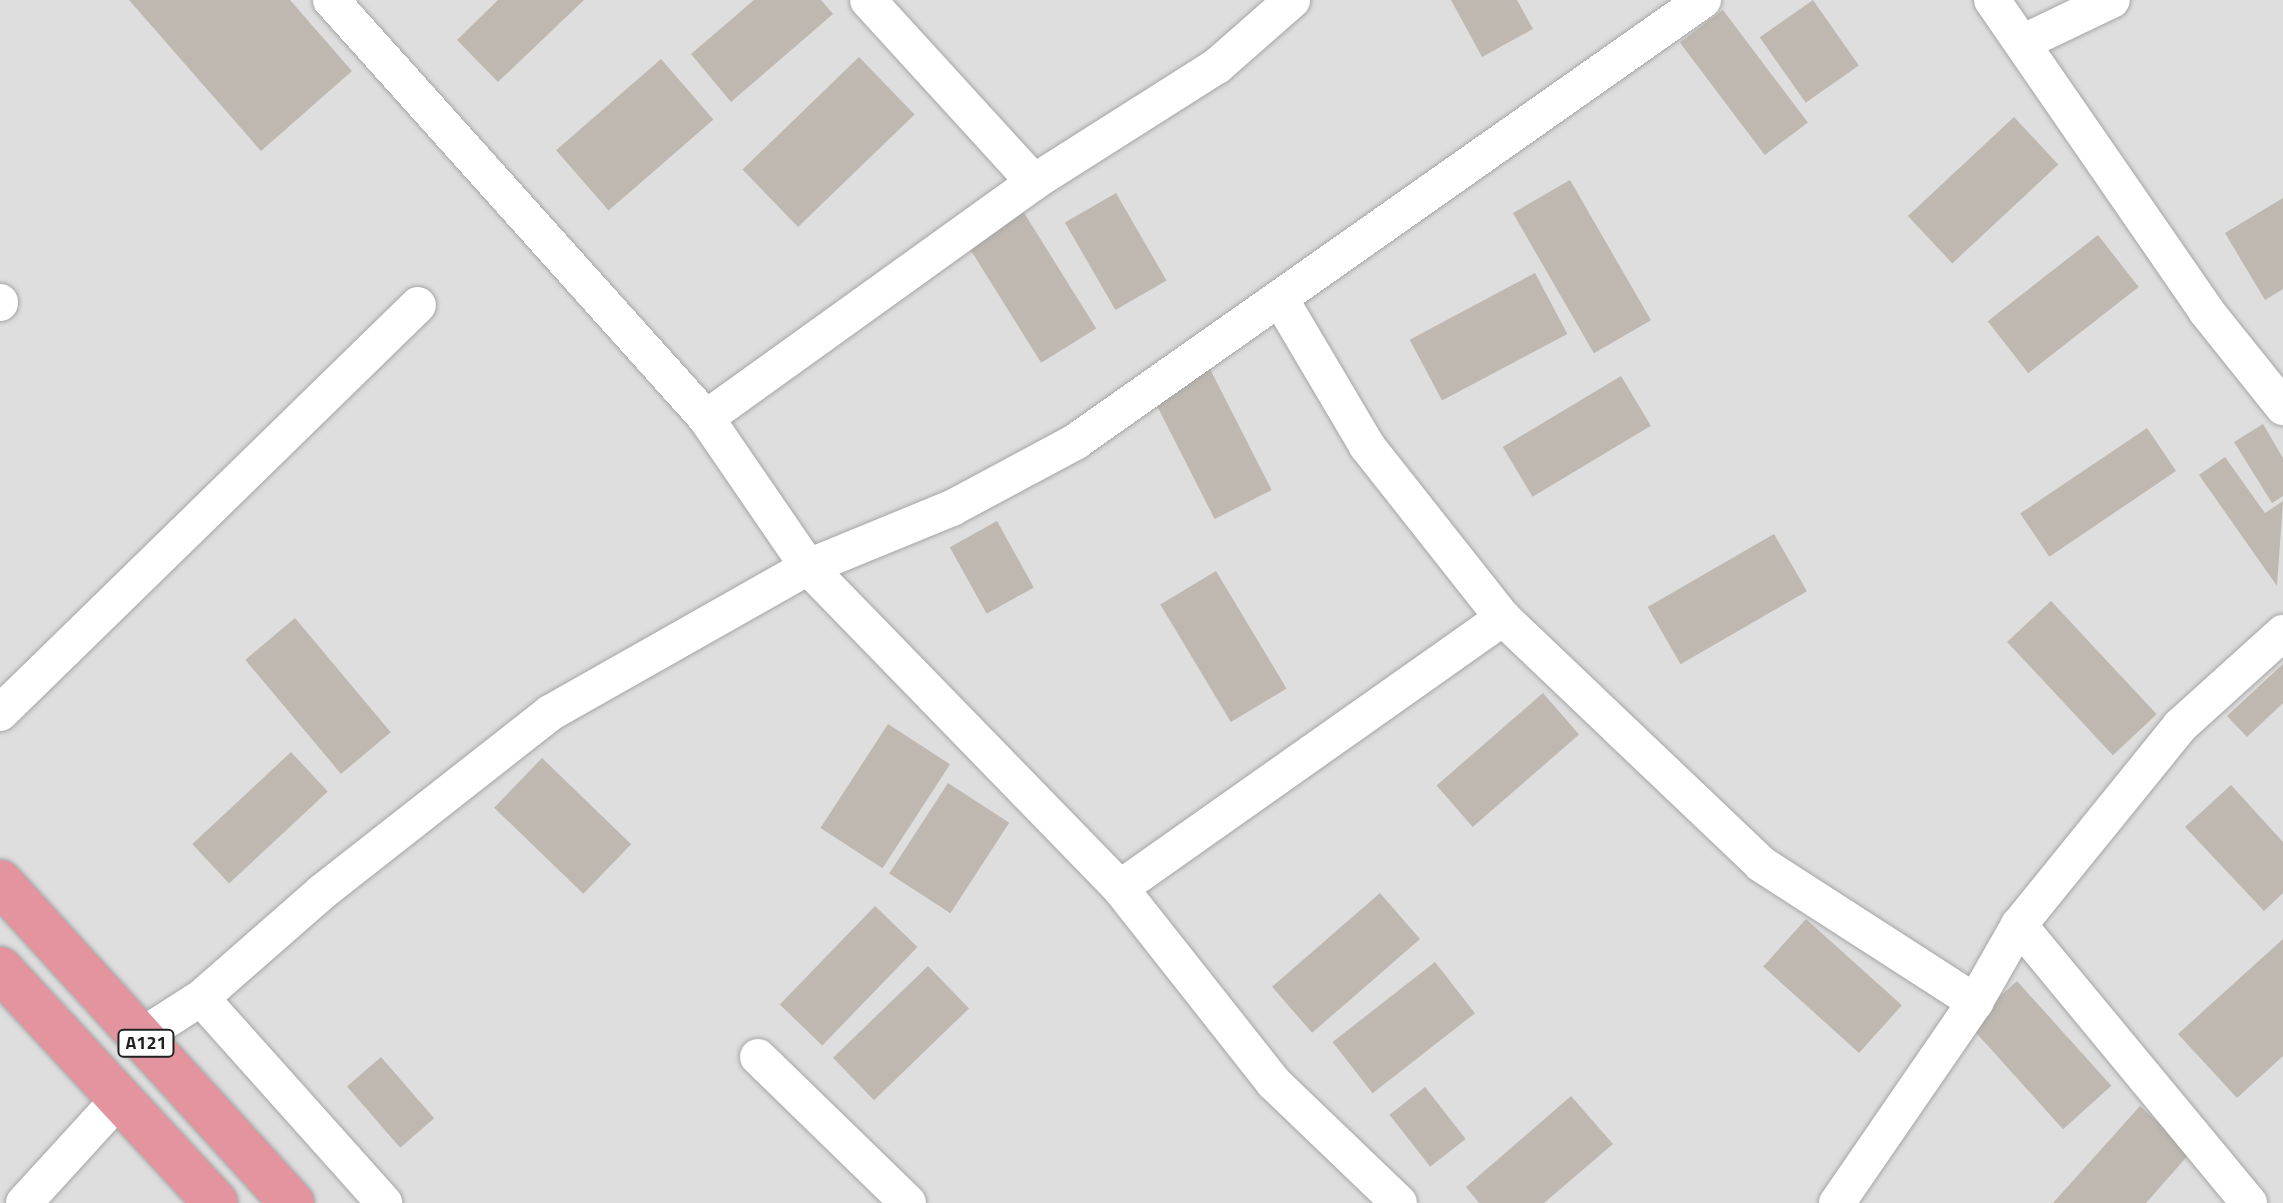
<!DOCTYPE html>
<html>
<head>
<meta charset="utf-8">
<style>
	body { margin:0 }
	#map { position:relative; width:2283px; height:1203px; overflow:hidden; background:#f1eee8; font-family:"Titillium Web",sans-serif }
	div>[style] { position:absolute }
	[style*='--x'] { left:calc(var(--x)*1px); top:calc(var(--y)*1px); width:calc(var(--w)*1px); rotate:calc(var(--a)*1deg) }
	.residential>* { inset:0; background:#dfdede; transform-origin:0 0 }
	.building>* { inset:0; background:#beb8b1; transform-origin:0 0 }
	.roads { filter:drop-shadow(0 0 2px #a5a5a5) drop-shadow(0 0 2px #a5a5a5) }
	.minor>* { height:36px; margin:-18px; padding:0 18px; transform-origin:18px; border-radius:18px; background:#fff }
	.highway>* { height:44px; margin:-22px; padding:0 22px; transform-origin:22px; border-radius:22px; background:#e3949f }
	span { translate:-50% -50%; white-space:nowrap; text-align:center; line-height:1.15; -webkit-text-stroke:7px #fff; paint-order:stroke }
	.shield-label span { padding:2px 6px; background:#fff; border:2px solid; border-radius:6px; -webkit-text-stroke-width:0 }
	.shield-label { font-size:18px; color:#212121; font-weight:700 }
</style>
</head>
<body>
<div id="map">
	<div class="residential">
		<i style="left:0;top:0;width:2283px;height:1203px"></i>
	</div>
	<div class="building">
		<i style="clip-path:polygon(129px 0,290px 0,352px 71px,261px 151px)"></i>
		<i style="clip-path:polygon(498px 0,584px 0,498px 82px,457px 40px)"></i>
		<i style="clip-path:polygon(754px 0,821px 0,833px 14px,731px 102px,691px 54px)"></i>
		<i style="clip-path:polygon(1451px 0,1517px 0,1533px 29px,1482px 57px)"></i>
		<i style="left:1813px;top:0;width:80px;height:65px;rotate:55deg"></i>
		<i style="left:1723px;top:10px;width:141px;height:54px;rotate:53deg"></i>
		<i style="left:859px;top:57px;width:80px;height:162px;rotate:46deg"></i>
		<i style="left:661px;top:59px;width:80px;height:139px;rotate:49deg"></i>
		<i style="left:2014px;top:117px;width:65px;height:145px;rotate:47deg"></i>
		<i style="left:1570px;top:180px;width:162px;height:66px;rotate:60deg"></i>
		<i style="left:1116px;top:193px;width:101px;height:59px;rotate:60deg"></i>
		<i style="clip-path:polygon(2283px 198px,2283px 289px,2265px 300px,2225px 233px)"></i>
		<i style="left:1021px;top:208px;width:142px;height:65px;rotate:58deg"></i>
		<i style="left:2098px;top:235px;width:66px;height:140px;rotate:52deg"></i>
		<i style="left:1535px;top:273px;width:69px;height:142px;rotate:62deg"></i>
		<i style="left:1209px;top:367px;width:138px;height:64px;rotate:63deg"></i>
		<i style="left:1621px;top:376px;width:58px;height:138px;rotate:59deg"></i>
		<i style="clip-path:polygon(2263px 424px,2283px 458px,2283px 496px,2272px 503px,2234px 442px)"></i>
		<i style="left:2147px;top:428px;width:52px;height:153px;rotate:56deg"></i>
		<i style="clip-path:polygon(2225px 457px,2265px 513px,2283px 501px,2277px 586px,2199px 475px)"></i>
		<i style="left:997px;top:521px;width:76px;height:54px;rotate:61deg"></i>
		<i style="left:1774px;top:534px;width:66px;height:146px;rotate:60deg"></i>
		<i style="left:1216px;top:571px;width:137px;height:65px;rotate:59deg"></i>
		<i style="left:2051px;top:601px;width:155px;height:60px;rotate:47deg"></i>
		<i style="left:295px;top:618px;width:149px;height:65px;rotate:50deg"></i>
		<i style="clip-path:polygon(2283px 664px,2283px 703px,2247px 737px,2227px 716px)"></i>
		<i style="left:1543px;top:693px;width:55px;height:141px;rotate:49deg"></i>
		<i style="left:888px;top:724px;width:74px;height:124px;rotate:33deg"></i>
		<i style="left:291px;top:752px;width:54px;height:135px;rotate:47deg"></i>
		<i style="left:542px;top:758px;width:124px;height:69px;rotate:44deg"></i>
		<i style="left:948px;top:783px;width:73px;height:108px;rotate:33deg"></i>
		<i style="clip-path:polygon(2231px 785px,2283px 842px,2283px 893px,2264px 911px,2185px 827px)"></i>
		<i style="left:1380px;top:893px;width:61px;height:143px;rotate:49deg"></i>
		<i style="left:875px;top:906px;width:59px;height:137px;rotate:44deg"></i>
		<i style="left:1806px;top:919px;width:129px;height:64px;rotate:42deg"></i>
		<i style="clip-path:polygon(2283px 939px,2283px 1056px,2237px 1098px,2178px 1034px)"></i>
		<i style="left:1435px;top:962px;width:65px;height:130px;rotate:52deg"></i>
		<i style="left:928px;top:966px;width:59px;height:132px;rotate:46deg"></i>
		<i style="left:2017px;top:981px;width:141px;height:65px;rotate:48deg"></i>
		<i style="left:381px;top:1057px;width:81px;height:45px;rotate:49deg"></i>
		<i style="left:1425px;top:1087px;width:66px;height:45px;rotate:52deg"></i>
		<i style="clip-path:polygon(1571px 1096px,1613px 1144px,1544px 1203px,1479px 1203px,1466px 1187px)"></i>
		<i style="clip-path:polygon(2140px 1106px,2191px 1152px,2146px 1203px,2053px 1203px)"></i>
	</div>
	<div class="roads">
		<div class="minor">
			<i style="--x:331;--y:0;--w:562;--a:48.1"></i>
			<i style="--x:706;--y:418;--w:181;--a:55.6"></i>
			<i style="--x:808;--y:567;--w:448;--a:45.8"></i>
			<i style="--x:1120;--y:888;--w:248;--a:51.7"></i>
			<i style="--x:1274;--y:1083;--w:173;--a:43.8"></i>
			<i style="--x:1992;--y:0;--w:379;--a:55.4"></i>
			<i style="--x:2207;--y:312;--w:122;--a:51.3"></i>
			<i style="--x:2026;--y:41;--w:95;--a:-25.5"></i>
			<i style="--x:1034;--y:182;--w:217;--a:-32.4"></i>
			<i style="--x:1217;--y:66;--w:100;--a:-41.3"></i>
			<i style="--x:1282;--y:302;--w:167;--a:59.4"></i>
			<i style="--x:1367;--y:446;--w:219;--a:51.7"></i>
			<i style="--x:1503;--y:618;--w:356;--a:43.6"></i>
			<i style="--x:1761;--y:864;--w:255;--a:32.8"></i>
			<i style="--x:0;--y:303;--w:1;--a:-90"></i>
			<i style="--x:706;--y:418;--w:404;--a:-35.7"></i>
			<i style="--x:1034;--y:182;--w:246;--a:-132.4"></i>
			<i style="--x:0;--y:713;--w:584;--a:-44.31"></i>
			<i style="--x:1120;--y:888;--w:469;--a:-35.2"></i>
			<i style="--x:2019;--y:925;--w:361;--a:50.4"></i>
			<i style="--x:201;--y:998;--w:275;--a:48.2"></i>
			<i style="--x:140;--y:1037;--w:72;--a:-32.6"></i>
			<i style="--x:201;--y:998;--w:161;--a:-41.2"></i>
			<i style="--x:322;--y:892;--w:290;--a:-38.1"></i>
			<i style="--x:550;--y:713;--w:296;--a:-29.5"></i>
			<i style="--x:808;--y:567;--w:156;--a:-22.3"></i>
			<i style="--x:952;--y:508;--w:140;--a:-28.2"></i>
			<i style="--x:1075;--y:442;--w:768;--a:-35.14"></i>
			<i style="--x:758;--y:1057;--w:209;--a:44.2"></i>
			<i style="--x:24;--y:1203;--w:142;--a:-47.6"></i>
			<i style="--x:1837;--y:1203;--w:244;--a:-55.5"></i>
			<i style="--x:1975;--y:1002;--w:89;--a:-60.3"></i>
			<i style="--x:2019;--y:925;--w:256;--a:-51"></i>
			<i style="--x:2180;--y:726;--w:139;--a:-42.1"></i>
		</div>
		<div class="highway">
			<i style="--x:0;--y:882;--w:434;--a:47.7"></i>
			<i style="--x:0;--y:969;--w:318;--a:47.3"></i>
		</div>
	</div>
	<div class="shield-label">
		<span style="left:146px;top:1043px">A121</span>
	</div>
</div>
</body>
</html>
